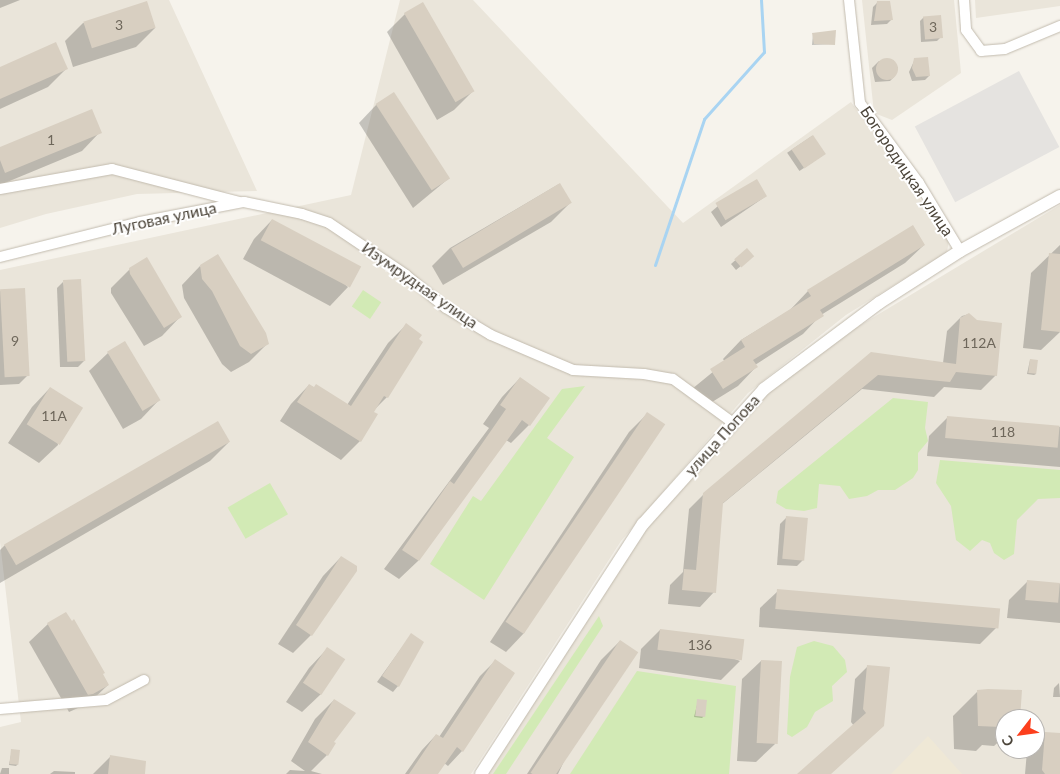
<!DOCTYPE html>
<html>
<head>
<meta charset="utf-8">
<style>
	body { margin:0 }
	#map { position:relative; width:1060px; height:774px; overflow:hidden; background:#f6f3ec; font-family:Lato,sans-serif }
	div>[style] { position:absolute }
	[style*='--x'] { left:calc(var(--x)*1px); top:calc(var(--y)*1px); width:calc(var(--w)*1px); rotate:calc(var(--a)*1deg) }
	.residential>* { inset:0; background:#eae5da }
	.education>* { inset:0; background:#efe8d6 }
	.green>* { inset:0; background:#d2eab5; transform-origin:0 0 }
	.parking>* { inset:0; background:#e5e3e0; transform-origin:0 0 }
	.shadow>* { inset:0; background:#0003; transform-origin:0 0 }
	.stream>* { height:3px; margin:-1.5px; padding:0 1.5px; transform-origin:1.5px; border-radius:1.5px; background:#a9d4f2 }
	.building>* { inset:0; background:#d8cfc1; transform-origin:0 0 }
	.round { border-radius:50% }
	.roads { filter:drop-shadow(0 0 1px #c2bbae) drop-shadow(0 0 1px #c2bbae) }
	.minor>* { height:10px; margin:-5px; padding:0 5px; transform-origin:5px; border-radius:5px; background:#fff }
	.tertiary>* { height:12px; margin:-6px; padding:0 6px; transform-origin:6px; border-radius:6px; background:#fff }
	span { translate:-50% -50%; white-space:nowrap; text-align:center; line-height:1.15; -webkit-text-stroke:4px #fff; paint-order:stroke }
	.number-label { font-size:14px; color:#6e675b }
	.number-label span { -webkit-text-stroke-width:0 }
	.street-label { font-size:16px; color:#4b4439 }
	.north { position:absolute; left:995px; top:709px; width:50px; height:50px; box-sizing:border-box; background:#fff; border:1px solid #b7b4b0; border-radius:50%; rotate:240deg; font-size:14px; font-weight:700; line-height:20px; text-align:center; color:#4b4439 }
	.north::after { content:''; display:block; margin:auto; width:18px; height:22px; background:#fc3f1d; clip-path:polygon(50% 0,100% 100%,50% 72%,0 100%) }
</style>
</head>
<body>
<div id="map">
	<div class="residential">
		<i style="clip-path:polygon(0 0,169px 0,257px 191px,137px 194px,46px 214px,0 228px)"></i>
		<i style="clip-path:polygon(400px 0,473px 0,683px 223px,851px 102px,949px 240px,947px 252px,846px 315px,748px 393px,621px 541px,471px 774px,0 774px,0 727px,21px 722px,0 542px,0 270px,351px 195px)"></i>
		<i style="clip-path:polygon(862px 0,954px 0,961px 73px,892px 120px,874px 113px)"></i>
		<i style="clip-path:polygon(975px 0,1060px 0,1060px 6px,976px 18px)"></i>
		<i style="clip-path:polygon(evenodd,1060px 205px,1060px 774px,488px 774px,644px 530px,773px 388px,844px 335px,1060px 205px,1005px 719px,1035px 719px,1035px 749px,1005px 749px,1005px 719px)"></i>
	</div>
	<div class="education">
		<i style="clip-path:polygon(928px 736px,962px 774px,891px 774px)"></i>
	</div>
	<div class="green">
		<i style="left:363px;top:290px;width:22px;height:20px;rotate:34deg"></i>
		<i style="clip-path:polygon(585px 386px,547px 438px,574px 457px,484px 600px,430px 564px,473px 496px,481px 501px,562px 389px)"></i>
		<i style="clip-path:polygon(893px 398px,928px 402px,925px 428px,928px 441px,918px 453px,918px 470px,913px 478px,895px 490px,878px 490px,867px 496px,849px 499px,840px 486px,819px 484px,817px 508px,804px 511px,786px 509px,776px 503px,778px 491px)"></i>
		<i style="clip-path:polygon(940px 460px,1060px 470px,1060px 498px,1038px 499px,1017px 520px,1014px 554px,1004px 560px,994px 553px,990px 543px,982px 540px,970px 551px,956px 540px,951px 506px,936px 483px)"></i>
		<i style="left:270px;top:483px;width:36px;height:49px;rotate:60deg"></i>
		<i style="clip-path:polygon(599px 616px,603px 626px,506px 774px,493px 774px)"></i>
		<i style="clip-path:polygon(814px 641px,833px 646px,845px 660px,847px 672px,832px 686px,833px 701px,815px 712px,807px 727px,792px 737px,787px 734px,790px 677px,797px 647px)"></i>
		<i style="clip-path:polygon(637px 671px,736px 686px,729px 774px,570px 774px)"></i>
	</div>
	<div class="parking">
		<i style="left:1019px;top:71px;width:86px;height:118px;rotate:62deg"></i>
	</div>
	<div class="shadow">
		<i style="clip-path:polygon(0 0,20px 0,0 8px)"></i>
		<i style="clip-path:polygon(878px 2px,891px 20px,887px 24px,871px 25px,873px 7px)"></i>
		<i style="clip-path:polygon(405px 14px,473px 91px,454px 110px,437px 120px,387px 32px)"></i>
		<i style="clip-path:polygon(924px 17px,941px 37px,937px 41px,921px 42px,920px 21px)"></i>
		<i style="clip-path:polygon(83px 23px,155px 28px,136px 47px,73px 67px,65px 41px)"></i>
		<i style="clip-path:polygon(813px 34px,834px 44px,812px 45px)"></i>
		<i style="clip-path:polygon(915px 59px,929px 76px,925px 80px,912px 81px,909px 72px)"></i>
		<i style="clip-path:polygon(893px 60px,898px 68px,894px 77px,890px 81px,875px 82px,872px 68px,879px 61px)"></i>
		<i style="clip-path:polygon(0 69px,66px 69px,48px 87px,0 109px)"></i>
		<i style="clip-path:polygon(377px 104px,448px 179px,413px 208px,359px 123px)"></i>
		<i style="clip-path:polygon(100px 132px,82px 151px,0 185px,0 148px)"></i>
		<i style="left:812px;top:136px;width:22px;height:30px;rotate:56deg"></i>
		<i style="clip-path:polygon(559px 184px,570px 203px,551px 222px,443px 285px,432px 266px,450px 248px)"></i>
		<i style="clip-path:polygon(766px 196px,721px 227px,711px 212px,718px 206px)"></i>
		<i style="clip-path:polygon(272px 220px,348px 287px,330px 306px,243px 259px,254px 239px)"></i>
		<i style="clip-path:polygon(924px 245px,905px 263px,821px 315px,803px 334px,755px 365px,756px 367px,738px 386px,704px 407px,692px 389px,725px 362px,723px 359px,741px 340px,790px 310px,808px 291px)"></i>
		<i style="clip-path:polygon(1060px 245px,1060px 332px,1041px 350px,1023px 348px,1031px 273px)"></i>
		<i style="clip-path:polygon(747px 250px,748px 260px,736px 270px,731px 264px)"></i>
		<i style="clip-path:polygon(200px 266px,267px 344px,249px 362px,231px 372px,222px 364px,184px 298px,182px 285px)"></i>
		<i style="clip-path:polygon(130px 269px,180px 317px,162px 336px,144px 346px,111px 293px,111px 288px)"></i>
		<i style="clip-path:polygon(63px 282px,85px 360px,78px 367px,60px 367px,57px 288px)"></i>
		<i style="clip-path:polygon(23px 290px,28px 375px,19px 384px,0 385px,0 291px)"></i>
		<i style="clip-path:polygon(969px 314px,996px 375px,981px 390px,944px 387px,934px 397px,862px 389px,721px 505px,714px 592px,700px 607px,668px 604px,670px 585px,683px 572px,689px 509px,704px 494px,872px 353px,943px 363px,947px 331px,962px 316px)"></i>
		<i style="clip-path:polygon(406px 325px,387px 397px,373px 411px,360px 441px,341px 460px,280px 421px,291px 404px,309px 385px,347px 405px,388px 343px)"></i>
		<i style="clip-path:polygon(108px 353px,159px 400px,141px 419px,123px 429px,89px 371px)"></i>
		<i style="clip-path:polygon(1030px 360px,1036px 374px,1034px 375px,1027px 374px)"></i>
		<i style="clip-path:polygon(520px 378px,529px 425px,511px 443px,506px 440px,418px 561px,399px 579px,384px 569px,489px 428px,483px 424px,502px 397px)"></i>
		<i style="clip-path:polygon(50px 388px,58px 445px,39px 463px,8px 443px,32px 407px)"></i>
		<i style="clip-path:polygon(647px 414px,524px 633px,506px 652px,490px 642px,629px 432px)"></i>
		<i style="clip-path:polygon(948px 417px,1060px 427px,1060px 467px,927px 456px,929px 436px)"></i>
		<i style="clip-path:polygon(229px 442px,210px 461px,0 583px,0 550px,5px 545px)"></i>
		<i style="clip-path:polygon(787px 517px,803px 560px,797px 566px,777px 565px,780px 524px)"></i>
		<i style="clip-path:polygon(341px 557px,311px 635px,293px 653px,278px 644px,323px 576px)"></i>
		<i style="clip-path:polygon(1028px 581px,1060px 584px,1060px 623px,1007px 618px,1009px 600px)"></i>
		<i style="clip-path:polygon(778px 591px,997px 627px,980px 644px,759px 627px,760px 608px)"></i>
		<i style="clip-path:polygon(48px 624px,108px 685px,89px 703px,69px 712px,29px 642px)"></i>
		<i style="clip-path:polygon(660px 630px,740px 661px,721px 680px,639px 668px,641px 649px)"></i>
		<i style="clip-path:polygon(411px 635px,398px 686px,393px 692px,377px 682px)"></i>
		<i style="clip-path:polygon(620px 641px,558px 774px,527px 774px,601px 660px)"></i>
		<i style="clip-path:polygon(327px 649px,321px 694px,302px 712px,286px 702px,309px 668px)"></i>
		<i style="clip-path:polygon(495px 661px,462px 751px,448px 766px,444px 763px,436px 774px,405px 774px,422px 750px,436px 735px,439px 737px,480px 676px)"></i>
		<i style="clip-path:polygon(761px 661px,775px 744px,756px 762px,737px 761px,742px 679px)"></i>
		<i style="clip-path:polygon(868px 666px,883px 725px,830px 774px,799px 774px,854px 726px,851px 722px,855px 679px)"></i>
		<i style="clip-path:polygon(1059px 683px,1060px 697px,1053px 697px,1054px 688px)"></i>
		<i style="clip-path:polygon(977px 692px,1019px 719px,1005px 719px,1005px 736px,994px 746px,982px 745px,976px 751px,954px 749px,953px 716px)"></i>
		<i style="clip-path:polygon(334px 700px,332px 742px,327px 755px,311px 771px,322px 774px,286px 774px,290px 770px,305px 771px,291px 761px,315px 719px)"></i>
		<i style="clip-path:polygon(698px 701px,704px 716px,702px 718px,694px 717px)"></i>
		<i style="clip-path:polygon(1045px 733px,1060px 734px,1060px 774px,1025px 774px,1027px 751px,1035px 749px,1035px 743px)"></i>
		<i style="clip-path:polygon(12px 750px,18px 764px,16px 766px,9px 765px)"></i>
		<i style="clip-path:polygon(110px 757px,144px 774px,93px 774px)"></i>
		<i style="clip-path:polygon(2px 768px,9px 768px,9px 774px,0 774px)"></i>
		<i style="clip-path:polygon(54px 771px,75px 772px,75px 774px,50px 774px)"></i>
	</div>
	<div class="stream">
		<i style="--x:655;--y:265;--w:154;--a:-71.4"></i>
		<i style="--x:704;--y:119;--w:90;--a:-48.2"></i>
		<i style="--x:764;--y:52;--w:52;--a:-93.3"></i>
	</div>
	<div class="building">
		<i style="left:147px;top:1px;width:28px;height:67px;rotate:72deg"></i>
		<i style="clip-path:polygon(877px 1px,890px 1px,893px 20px,874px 21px)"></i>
		<i style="left:423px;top:2px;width:103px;height:22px;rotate:60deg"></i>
		<i style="left:941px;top:15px;width:23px;height:18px;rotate:85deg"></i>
		<i style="clip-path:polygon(836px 30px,835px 45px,814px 44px,812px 33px)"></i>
		<i style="clip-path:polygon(56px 42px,68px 69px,0 99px,0 67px)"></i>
		<i style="clip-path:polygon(928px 57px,930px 76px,916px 77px,912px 68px,914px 58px)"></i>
		<i class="round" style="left:876px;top:58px;width:22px;height:22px"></i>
		<i style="left:394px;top:92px;width:103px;height:22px;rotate:57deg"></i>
		<i style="clip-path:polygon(92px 109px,102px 133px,5px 173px,0 160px,0 147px)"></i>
		<i style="left:813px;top:135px;width:23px;height:26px;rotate:56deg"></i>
		<i style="left:757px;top:179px;width:20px;height:48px;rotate:60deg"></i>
		<i style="left:560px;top:183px;width:23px;height:127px;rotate:59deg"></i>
		<i style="left:272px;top:219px;width:101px;height:24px;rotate:28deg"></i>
		<i style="clip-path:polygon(913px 225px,925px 245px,820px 310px,824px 316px,753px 360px,758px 367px,723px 389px,710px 369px,745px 347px,741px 340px,811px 296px,807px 290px)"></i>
		<i style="left:747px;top:248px;width:11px;height:17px;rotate:49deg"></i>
		<i style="clip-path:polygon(1049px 253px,1060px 254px,1060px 332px,1041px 330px)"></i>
		<i style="clip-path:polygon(218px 254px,266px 333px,269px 344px,251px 354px,240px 346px,212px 291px,202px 279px,200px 265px)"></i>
		<i style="clip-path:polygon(147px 257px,182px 317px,164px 328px,130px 274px,129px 268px)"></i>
		<i style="left:81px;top:279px;width:82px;height:18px;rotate:87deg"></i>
		<i style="left:25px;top:288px;width:88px;height:25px;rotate:87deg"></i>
		<i style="clip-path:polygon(969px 313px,977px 320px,1002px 323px,997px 376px,956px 372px,950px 382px,878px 375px,723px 503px,716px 593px,682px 590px,684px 569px,696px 570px,703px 493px,871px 352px,956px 364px,960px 318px)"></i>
		<i style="clip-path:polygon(406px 323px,422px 335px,419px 339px,423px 342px,388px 398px,384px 396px,374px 412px,378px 414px,361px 442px,297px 402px,309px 384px,314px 387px,316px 384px,351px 406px)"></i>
		<i style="left:125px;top:341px;width:69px;height:21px;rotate:59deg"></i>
		<i style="left:1030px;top:359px;width:8px;height:14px;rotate:7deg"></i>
		<i style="clip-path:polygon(520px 377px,550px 398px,530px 426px,522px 420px,419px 561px,402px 550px,450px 481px,454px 484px,506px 409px,500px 405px)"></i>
		<i style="left:50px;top:387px;width:39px;height:44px;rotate:32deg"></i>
		<i style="left:647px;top:412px;width:22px;height:253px;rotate:34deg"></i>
		<i style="left:947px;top:416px;width:113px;height:22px;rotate:5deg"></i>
		<i style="left:218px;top:421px;width:24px;height:247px;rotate:60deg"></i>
		<i style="left:786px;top:516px;width:22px;height:43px;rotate:5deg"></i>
		<i style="clip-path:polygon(341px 556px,357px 566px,357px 571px,312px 636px,296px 625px)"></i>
		<i style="left:1027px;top:580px;width:33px;height:20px;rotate:5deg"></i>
		<i style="left:777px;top:589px;width:224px;height:20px;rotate:5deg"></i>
		<i style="clip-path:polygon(66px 612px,72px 621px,74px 619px,105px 673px,103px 674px,109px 685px,93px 694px,88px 695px,47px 623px)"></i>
		<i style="left:660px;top:629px;width:85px;height:21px;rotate:7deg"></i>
		<i style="clip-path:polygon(411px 633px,424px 642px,399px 687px,382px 676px)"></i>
		<i style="left:620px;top:640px;width:22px;height:160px;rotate:34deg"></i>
		<i style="left:327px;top:647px;width:22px;height:43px;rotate:34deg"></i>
		<i style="clip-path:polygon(495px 659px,515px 673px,463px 752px,457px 747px,438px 774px,409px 774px,436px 734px,443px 738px)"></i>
		<i style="left:761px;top:660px;width:21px;height:83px;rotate:3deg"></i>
		<i style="clip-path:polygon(867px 665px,890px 667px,884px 726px,831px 774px,797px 774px,866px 713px,863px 709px)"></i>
		<i style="clip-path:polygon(988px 689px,1022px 690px,1020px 719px,1005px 719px,1001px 727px,978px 726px,977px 690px)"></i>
		<i style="clip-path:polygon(334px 699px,356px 713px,334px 742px,336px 743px,328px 756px,308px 742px)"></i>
		<i style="left:697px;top:699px;width:10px;height:17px;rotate:6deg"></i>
		<i style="clip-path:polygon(1045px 732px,1060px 733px,1060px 774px,1045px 774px,1042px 770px)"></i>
		<i style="left:11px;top:749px;width:9px;height:15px;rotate:6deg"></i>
		<i style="clip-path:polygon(110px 755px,146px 761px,145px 774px,108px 774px)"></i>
	</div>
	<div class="roads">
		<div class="minor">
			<i style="--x:849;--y:0;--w:104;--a:83.9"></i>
			<i style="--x:860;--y:103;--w:99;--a:53.6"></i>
			<i style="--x:919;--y:183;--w:79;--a:58.9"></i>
			<i style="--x:964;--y:0;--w:30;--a:86"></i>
			<i style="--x:966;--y:30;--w:26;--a:54"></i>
			<i style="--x:981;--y:51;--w:24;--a:-5"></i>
			<i style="--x:1005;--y:49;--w:60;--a:-22.7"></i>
			<i style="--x:0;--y:189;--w:114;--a:-10.1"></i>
			<i style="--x:112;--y:169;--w:132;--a:14.5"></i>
			<i style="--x:0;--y:257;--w:144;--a:-14"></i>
			<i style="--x:140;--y:222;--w:106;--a:-10.9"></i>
			<i style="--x:244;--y:202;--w:59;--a:11.7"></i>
			<i style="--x:302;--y:214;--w:28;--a:18"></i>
			<i style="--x:329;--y:223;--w:93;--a:34"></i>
			<i style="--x:406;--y:275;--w:52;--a:39.5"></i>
			<i style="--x:446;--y:308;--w:52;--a:31"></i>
			<i style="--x:491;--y:335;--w:89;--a:23.1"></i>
			<i style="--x:573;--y:370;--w:71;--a:3.2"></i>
			<i style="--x:644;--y:374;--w:29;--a:10"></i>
			<i style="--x:673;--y:379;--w:73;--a:36.1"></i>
			<i style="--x:0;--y:709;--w:106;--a:-4.9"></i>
			<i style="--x:106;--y:700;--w:43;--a:-27.8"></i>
		</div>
		<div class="tertiary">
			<i style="--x:481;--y:774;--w:298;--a:-57.1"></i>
			<i style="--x:643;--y:524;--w:181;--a:-48.1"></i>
			<i style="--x:764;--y:389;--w:144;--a:-36.8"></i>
			<i style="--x:879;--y:303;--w:96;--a:-32.7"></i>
			<i style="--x:960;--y:251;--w:114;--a:-28.8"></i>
		</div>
	</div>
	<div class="number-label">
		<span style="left:119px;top:25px">3</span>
		<span style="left:933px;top:27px">3</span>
		<span style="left:51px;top:140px">1</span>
		<span style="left:15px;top:341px">9</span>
		<span style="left:979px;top:343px">112А</span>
		<span style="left:54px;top:416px">11А</span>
		<span style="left:1003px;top:432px">118</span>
		<span style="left:700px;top:645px">136</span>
	</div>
	<div class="street-label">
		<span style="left:907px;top:171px;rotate:56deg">Богородицкая улица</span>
		<span style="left:164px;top:218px;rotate:-12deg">Луговая улица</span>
		<span style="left:420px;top:285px;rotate:35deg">Изумрудная улица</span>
		<span style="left:722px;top:435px;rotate:-48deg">улица Попова</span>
	</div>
	<div class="north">С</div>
</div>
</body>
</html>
